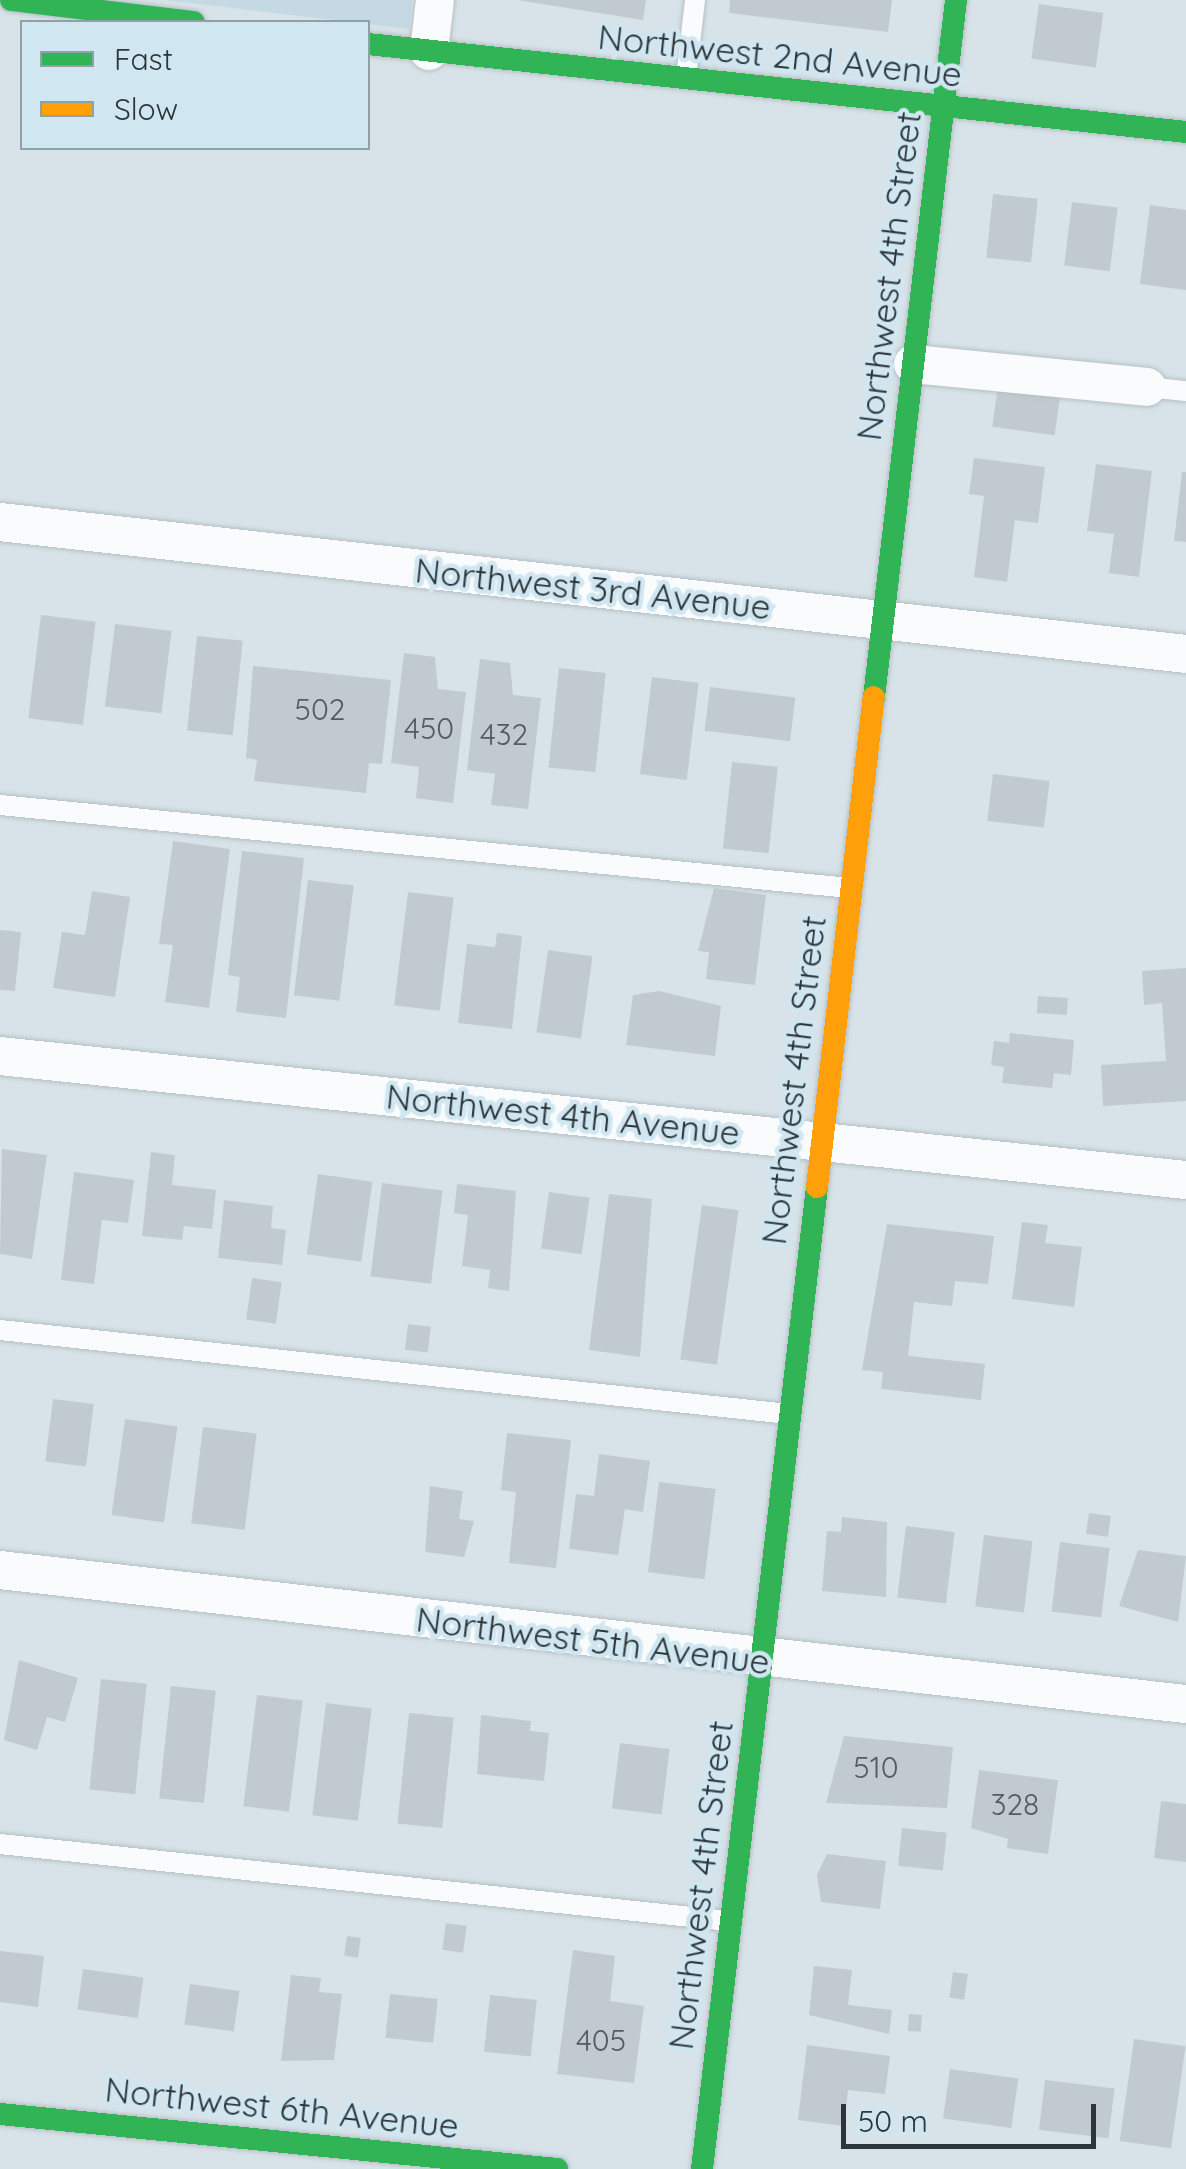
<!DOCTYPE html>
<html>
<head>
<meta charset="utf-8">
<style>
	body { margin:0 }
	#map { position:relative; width:1186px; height:2169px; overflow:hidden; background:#d7e3e9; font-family:Quicksand,sans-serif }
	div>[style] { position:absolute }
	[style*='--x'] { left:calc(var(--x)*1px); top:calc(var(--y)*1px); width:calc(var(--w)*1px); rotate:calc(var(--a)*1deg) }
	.built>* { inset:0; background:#c4d9e3 }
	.building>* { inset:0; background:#c1cbcf; transform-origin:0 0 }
	.roads { filter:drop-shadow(0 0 2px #b6c0c4) drop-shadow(0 0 2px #b6c0c4) }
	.lane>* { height:20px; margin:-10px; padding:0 10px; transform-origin:10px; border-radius:10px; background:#f9fbfc }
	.street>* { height:38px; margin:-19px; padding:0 19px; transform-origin:19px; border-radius:19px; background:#f9fbfc }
	.fast>* { height:22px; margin:-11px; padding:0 11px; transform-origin:11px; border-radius:11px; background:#30b455 }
	.slow>* { height:22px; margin:-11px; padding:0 11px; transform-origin:11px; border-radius:11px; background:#ff9f0a }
	span { translate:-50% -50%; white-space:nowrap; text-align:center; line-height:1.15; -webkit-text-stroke:9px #d0e6f0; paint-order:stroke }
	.number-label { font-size:30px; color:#535c60 }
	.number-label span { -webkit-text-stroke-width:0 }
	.street-label { font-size:35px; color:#2d363a }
	.legend { position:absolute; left:20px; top:20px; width:350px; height:130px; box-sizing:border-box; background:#d0e6f0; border:2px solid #8fa0a7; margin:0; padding:12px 18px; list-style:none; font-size:30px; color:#2d363a }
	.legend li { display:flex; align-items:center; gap:20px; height:50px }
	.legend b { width:50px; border:2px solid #8fa0a7 }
	.scale { position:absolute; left:841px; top:2104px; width:255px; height:45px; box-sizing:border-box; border:5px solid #2d363a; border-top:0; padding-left:12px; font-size:30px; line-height:35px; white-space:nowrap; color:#2d363a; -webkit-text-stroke:8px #d0e6f0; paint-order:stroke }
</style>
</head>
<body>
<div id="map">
	<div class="built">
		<i style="clip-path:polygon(166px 0,412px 0,409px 29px)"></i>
	</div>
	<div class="building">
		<i style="clip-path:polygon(517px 0,646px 0,643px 20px)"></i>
		<i style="clip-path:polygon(730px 0,892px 0,888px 32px,729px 13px)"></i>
		<i style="left:1039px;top:4px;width:65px;height:55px;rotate:8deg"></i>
		<i style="left:993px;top:194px;width:45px;height:64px;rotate:6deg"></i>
		<i style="left:1072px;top:202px;width:46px;height:64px;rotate:7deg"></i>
		<i style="clip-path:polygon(1150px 205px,1186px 210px,1186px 290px,1140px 284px)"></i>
		<i style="left:998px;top:386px;width:63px;height:41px;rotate:8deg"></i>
		<i style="clip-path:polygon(974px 458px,1045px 467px,1038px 523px,1015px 520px,1007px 582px,974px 577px,984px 496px,969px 494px)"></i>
		<i style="clip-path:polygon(1096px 464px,1152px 471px,1139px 577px,1109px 573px,1114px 534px,1087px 531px)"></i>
		<i style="clip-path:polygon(1182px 472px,1186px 472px,1186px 542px,1174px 541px)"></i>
		<i style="left:41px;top:615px;width:55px;height:104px;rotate:7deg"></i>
		<i style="left:115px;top:624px;width:57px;height:83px;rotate:7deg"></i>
		<i style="left:197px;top:636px;width:46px;height:95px;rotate:6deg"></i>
		<i style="clip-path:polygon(404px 653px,435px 657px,438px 689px,466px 692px,453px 803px,416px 798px,419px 767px,391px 763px)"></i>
		<i style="clip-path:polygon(480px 659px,510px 663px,513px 695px,541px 698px,528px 809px,491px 805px,495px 774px,467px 770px)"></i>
		<i style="clip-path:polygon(253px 666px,391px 680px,382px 764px,369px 763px,366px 793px,254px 781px,257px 760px,246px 758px)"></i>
		<i style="left:559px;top:668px;width:47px;height:100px;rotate:6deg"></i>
		<i style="left:652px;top:677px;width:47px;height:98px;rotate:7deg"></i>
		<i style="left:710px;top:687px;width:86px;height:44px;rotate:7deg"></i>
		<i style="left:732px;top:762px;width:46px;height:87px;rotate:6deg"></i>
		<i style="left:993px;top:774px;width:57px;height:47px;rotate:7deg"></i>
		<i style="clip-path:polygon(173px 841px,230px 849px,209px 1008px,165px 1002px,173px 945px,159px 944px)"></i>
		<i style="clip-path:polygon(242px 851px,304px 858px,286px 1018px,236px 1012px,240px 977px,228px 975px)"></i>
		<i style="left:308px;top:880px;width:46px;height:116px;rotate:7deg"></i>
		<i style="clip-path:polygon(714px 888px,766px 895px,755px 985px,706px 979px,709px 952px,698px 951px)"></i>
		<i style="clip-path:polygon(92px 891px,130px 897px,115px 997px,53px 988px,62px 932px,85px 935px)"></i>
		<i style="left:408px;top:892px;width:46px;height:114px;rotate:7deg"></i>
		<i style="clip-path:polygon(0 930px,21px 932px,15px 991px,0 990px)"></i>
		<i style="clip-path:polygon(497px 933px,522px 936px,512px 1029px,458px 1023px,467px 944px,495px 947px)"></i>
		<i style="left:548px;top:950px;width:45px;height:83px;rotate:8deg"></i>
		<i style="clip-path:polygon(1186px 968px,1186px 1101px,1103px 1106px,1101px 1065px,1166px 1061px,1162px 1003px,1144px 1005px,1142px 971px)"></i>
		<i style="clip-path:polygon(659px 991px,721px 1006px,715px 1056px,626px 1045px,633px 995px)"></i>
		<i style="left:1038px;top:996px;width:30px;height:17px;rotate:4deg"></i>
		<i style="clip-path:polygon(1010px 1033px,1074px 1040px,1071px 1075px,1054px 1073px,1052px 1088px,1002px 1083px,1004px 1067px,991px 1065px,994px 1041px,1009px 1043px)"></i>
		<i style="clip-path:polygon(2px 1149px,47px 1155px,32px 1259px,0 1254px)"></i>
		<i style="clip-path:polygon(151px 1152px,175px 1155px,172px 1185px,216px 1190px,212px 1229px,184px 1226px,182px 1240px,142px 1236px)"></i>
		<i style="clip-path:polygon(74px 1172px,134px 1180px,128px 1223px,102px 1220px,94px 1284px,61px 1280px)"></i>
		<i style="left:318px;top:1174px;width:55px;height:81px;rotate:8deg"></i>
		<i style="left:382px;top:1183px;width:61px;height:94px;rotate:7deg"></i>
		<i style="clip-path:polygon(457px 1184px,516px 1191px,509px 1291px,488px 1288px,490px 1270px,462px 1266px,468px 1215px,454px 1213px)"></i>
		<i style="left:549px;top:1192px;width:41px;height:57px;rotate:8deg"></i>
		<i style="clip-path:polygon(609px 1194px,652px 1199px,640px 1357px,589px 1350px)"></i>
		<i style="clip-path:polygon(224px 1200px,273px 1206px,271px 1228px,286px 1230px,282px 1265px,218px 1258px)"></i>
		<i style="left:702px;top:1205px;width:37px;height:156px;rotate:8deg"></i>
		<i style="clip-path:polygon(1022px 1222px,1048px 1225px,1045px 1243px,1082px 1247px,1074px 1307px,1012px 1299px)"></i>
		<i style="clip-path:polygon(887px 1224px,994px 1236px,988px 1284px,955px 1281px,952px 1306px,914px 1302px,908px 1356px,985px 1364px,981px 1400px,881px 1389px,883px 1372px,862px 1370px)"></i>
		<i style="left:252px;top:1278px;width:30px;height:42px;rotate:8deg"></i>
		<i style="left:408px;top:1324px;width:23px;height:26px;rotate:7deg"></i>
		<i style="left:53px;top:1399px;width:41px;height:63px;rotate:7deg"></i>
		<i style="left:125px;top:1419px;width:53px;height:97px;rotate:8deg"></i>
		<i style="left:203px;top:1427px;width:54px;height:97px;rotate:7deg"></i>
		<i style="clip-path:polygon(507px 1433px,571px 1440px,556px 1568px,509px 1563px,516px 1492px,501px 1490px)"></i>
		<i style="clip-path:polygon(599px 1454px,650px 1461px,643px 1512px,625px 1509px,618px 1555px,569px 1549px,576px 1494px,594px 1496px)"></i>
		<i style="left:659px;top:1482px;width:57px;height:91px;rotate:7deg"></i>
		<i style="clip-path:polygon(430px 1486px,463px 1491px,459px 1519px,474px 1521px,464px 1557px,425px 1552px)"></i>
		<i style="left:1089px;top:1513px;width:22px;height:21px;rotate:8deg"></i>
		<i style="clip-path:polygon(842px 1517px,887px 1522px,886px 1597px,822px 1591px,827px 1531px,841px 1532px)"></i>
		<i style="left:906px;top:1526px;width:49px;height:72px;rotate:7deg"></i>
		<i style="left:984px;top:1535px;width:49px;height:72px;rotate:7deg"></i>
		<i style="left:1060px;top:1542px;width:50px;height:70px;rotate:7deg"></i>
		<i style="clip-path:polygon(1138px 1550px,1186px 1556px,1178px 1622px,1119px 1606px)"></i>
		<i style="clip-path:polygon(19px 1660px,78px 1678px,65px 1722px,47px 1717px,37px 1750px,4px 1740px)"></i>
		<i style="left:101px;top:1679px;width:46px;height:111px;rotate:6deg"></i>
		<i style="left:171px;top:1686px;width:45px;height:113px;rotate:6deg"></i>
		<i style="left:257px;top:1695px;width:46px;height:112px;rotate:7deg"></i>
		<i style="left:326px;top:1703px;width:46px;height:113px;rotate:7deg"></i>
		<i style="left:409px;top:1713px;width:45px;height:111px;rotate:6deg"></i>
		<i style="clip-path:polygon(481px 1715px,531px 1721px,530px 1731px,549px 1733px,544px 1781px,477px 1774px)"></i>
		<i style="clip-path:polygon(844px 1736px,953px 1747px,947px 1808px,826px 1803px)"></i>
		<i style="left:620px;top:1743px;width:50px;height:66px;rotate:7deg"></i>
		<i style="clip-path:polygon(979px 1770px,1058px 1780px,1048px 1854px,1007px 1848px,1008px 1839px,971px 1828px)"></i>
		<i style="clip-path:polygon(1161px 1801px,1186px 1804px,1186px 1862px,1154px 1858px)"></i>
		<i style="left:902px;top:1828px;width:45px;height:38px;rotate:6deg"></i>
		<i style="clip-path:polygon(827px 1854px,886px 1861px,880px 1909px,821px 1902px,817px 1875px)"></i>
		<i style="left:446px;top:1923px;width:21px;height:27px;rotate:8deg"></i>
		<i style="left:347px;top:1936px;width:14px;height:20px;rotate:8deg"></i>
		<i style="clip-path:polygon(573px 1950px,615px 1956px,610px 2001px,644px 2006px,634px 2083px,557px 2074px)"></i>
		<i style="clip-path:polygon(0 1951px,44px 1956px,38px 2007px,0 2002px)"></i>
		<i style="clip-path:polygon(814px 1966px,852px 1970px,848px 2005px,892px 2010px,889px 2034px,809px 2015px)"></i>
		<i style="left:83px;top:1969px;width:61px;height:41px;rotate:8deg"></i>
		<i style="left:953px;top:1972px;width:15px;height:26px;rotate:8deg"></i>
		<i style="clip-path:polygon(291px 1975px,321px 1978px,319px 1992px,342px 1994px,334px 2060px,281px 2061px)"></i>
		<i style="left:190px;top:1984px;width:50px;height:41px;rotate:8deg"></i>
		<i style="left:390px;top:1994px;width:48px;height:44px;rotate:6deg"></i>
		<i style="left:490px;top:1995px;width:47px;height:57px;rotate:6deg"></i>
		<i style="left:909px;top:2014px;width:13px;height:17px;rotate:4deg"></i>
		<i style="left:1134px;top:2039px;width:52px;height:103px;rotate:8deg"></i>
		<i style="clip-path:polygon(807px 2045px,890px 2056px,885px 2094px,848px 2090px,844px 2126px,798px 2120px)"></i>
		<i style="left:950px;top:2069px;width:69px;height:50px;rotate:8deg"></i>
		<i style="left:1045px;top:2080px;width:70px;height:50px;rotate:7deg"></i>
	</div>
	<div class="roads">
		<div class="lane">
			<i style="--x:686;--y:78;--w:79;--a:-83.4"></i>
			<i style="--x:1147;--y:387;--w:39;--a:6"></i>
			<i style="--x:0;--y:805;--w:853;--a:5.58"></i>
			<i style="--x:0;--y:1330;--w:792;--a:6.08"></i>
			<i style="--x:0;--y:1844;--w:733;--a:6.03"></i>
		</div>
		<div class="street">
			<i style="--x:429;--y:51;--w:51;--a:-83.3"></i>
			<i style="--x:913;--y:364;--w:235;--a:5.6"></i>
			<i style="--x:0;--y:522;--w:1193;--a:6.35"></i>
			<i style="--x:0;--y:1056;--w:1192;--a:5.97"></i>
			<i style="--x:0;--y:1570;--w:1194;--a:6.45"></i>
		</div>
		<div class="fast">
			<i style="--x:11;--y:0;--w:184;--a:6.9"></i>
			<i style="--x:368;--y:44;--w:823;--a:6.14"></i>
			<i style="--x:874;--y:697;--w:702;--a:-83.29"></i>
			<i style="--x:0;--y:2114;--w:560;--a:5.64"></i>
			<i style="--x:702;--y:2169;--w:989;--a:-83.32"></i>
		</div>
		<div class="slow">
			<i style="--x:817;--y:1187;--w:493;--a:-83.4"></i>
		</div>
	</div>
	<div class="number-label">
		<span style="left:320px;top:709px">502</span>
		<span style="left:429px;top:728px">450</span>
		<span style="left:504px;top:734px">432</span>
		<span style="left:876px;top:1767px">510</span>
		<span style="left:1015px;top:1804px">328</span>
		<span style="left:601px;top:2040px">405</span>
	</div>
	<div class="street-label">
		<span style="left:780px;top:55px;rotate:6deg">Northwest 2nd Avenue</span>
		<span style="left:888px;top:276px;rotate:-83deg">Northwest 4th Street</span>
		<span style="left:593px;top:588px;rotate:6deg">Northwest 3rd Avenue</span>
		<span style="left:793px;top:1080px;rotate:-83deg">Northwest 4th Street</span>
		<span style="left:563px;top:1114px;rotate:6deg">Northwest 4th Avenue</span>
		<span style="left:593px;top:1640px;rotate:7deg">Northwest 5th Avenue</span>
		<span style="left:700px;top:1885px;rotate:-83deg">Northwest 4th Street</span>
		<span style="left:282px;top:2107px;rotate:6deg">Northwest 6th Avenue</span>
	</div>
	<ul class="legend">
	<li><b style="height:12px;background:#30b455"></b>Fast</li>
	<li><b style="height:12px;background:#ff9f0a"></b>Slow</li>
	</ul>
	<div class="scale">50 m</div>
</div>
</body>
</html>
